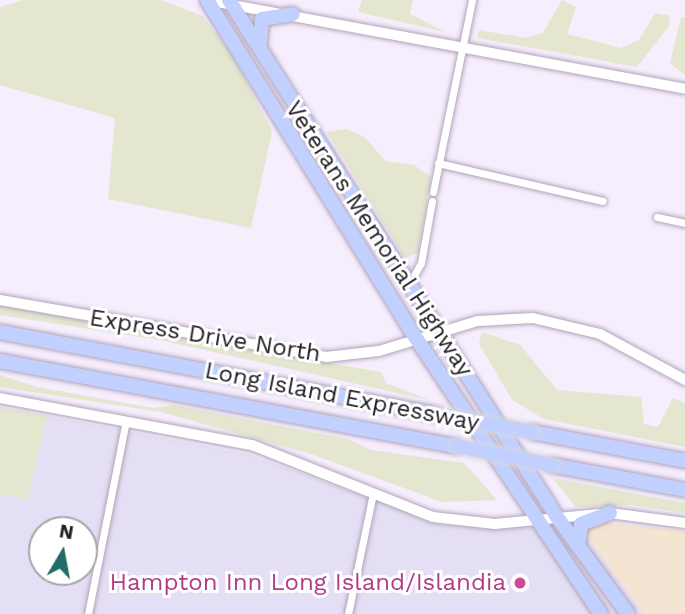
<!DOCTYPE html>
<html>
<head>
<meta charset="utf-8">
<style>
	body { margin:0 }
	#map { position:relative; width:685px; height:614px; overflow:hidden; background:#f6edfd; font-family:"Work Sans",sans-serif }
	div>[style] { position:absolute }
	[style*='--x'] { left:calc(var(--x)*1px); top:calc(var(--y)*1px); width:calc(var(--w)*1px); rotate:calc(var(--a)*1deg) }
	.commercial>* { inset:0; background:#f4e4d2 }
	.industrial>* { inset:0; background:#e5dff5 }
	.green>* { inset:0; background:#e4e6d0 }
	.roads { filter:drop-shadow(0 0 2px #b1a5b9) drop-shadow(0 0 2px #b1a5b9) }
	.street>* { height:7px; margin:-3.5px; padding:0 3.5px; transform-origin:3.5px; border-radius:3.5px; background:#fff }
	.secondary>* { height:10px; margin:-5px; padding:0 5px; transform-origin:5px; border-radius:5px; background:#fff }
	.highway>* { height:14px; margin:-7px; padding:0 7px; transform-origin:7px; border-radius:7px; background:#c2d0ff }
	.bridges { filter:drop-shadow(0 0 2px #d7d7d8) drop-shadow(0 0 2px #d7d7d8) }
	.highway-bridge>* { height:14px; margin:-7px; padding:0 7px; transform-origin:7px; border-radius:7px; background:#c2d0ff }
	.dots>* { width:19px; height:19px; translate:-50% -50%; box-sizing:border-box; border:4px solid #fff; border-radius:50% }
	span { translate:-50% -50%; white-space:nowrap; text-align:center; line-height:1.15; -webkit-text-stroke:6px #fff; paint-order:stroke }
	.street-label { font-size:24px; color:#231f26 }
	.hotel-label { font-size:24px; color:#b23c85 }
	.right { translate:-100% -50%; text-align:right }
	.north { position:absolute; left:28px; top:516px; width:70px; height:70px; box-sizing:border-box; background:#fff; border:2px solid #a7a5a8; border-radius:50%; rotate:10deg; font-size:19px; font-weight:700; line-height:28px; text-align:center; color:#231f26 }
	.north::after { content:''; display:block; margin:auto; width:24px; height:32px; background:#216c66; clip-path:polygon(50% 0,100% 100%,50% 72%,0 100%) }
</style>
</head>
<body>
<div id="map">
	<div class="commercial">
		<i style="clip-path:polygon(573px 519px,685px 531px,685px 614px,644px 614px)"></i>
	</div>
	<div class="industrial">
		<i style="clip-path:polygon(evenodd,0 407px,248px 454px,443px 525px,573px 519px,644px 614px,0 614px,0 407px,42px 530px,84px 530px,84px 572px,42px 572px,42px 530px)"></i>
	</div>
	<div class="green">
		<i style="clip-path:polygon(23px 0,161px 0,202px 16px,233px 55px,272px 131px,251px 228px,108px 199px,115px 118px,0 85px,0 7px)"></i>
		<i style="clip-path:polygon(362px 0,413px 0,410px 14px,445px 32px,358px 12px)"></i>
		<i style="clip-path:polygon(562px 0,576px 7px,567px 34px,621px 48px,639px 40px,655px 13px,670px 16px,669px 26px,637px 67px,477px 38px,479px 30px,525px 38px,543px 33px)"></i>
		<i style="clip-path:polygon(681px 17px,685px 18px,685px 75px,670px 63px)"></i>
		<i style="clip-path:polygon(346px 129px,365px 137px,385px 161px,414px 165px,431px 177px,418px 253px,405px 258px,327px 132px)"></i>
		<i style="clip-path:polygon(0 305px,381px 372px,386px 383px,429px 400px,160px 340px,0 315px)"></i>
		<i style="clip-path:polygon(482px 332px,520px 345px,557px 390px,641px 397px,644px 424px,658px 427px,673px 398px,685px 403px,685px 447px,544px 419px,512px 400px,479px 344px)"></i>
		<i style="clip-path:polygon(0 375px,37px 387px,153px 408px,174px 405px,348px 439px,371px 450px,464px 463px,497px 500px,442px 502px,311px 454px,161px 412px,0 387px)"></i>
		<i style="clip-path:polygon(0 407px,47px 416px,28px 500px,0 494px)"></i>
		<i style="clip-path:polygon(552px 478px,685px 503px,685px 513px,631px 505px,576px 507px)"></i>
	</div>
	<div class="roads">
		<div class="street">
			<i style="--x:438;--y:163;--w:169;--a:13"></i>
			<i style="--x:433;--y:192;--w:196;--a:-78.5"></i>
			<i style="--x:657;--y:217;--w:29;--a:12"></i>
			<i style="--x:410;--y:282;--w:22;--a:-60"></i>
			<i style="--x:421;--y:263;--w:63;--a:-79.9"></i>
			<i style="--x:88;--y:614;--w:197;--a:-78.9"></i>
			<i style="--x:348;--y:614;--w:124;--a:-78.3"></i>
		</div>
		<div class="secondary">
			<i style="--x:206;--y:0;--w:487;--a:10.5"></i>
			<i style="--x:0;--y:300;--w:331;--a:9.9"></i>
			<i style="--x:326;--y:357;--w:53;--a:-6.5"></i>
			<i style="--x:379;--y:351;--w:103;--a:-16.9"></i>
			<i style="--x:478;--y:321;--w:55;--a:-3.1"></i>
			<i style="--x:533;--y:318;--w:69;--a:13.4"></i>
			<i style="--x:600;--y:334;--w:97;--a:28.4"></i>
			<i style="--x:0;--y:398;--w:256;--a:10.6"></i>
			<i style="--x:252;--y:445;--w:195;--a:21.7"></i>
			<i style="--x:433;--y:517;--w:62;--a:6.4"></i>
			<i style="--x:495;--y:524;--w:116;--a:-5.5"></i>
			<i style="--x:610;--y:513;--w:76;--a:7.6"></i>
		</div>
		<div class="highway">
			<i style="--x:207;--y:0;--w:397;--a:58.3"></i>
			<i style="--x:416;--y:338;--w:332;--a:56.2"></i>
			<i style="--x:229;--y:0;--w:612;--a:57.61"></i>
			<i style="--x:557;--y:517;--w:120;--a:53.8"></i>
			<i style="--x:260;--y:43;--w:24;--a:-85"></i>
			<i style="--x:262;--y:19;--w:31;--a:-9"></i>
			<i style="--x:0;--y:332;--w:443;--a:10.7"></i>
			<i style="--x:0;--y:361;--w:464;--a:10.6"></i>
			<i style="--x:532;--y:432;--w:156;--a:10.7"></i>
			<i style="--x:552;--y:465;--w:135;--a:10.6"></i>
			<i style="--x:578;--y:546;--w:22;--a:-82"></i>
			<i style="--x:581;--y:524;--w:31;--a:-21"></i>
		</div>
	</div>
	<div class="bridges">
		<div class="highway-bridge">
			<i style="--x:435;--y:414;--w:99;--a:10.5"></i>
			<i style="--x:456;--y:446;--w:98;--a:11.2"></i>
		</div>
	</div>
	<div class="dots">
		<i style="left:520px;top:583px;background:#d1479c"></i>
	</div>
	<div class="street-label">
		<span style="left:379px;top:239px;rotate:57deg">Veterans Memorial Highway</span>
		<span style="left:205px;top:336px;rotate:9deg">Express Drive North</span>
		<span style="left:342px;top:397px;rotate:11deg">Long Island Expressway</span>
	</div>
	<div class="hotel-label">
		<span class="right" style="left:506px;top:583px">Hampton Inn Long Island/Islandia</span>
	</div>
	<div class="north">N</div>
</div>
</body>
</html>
